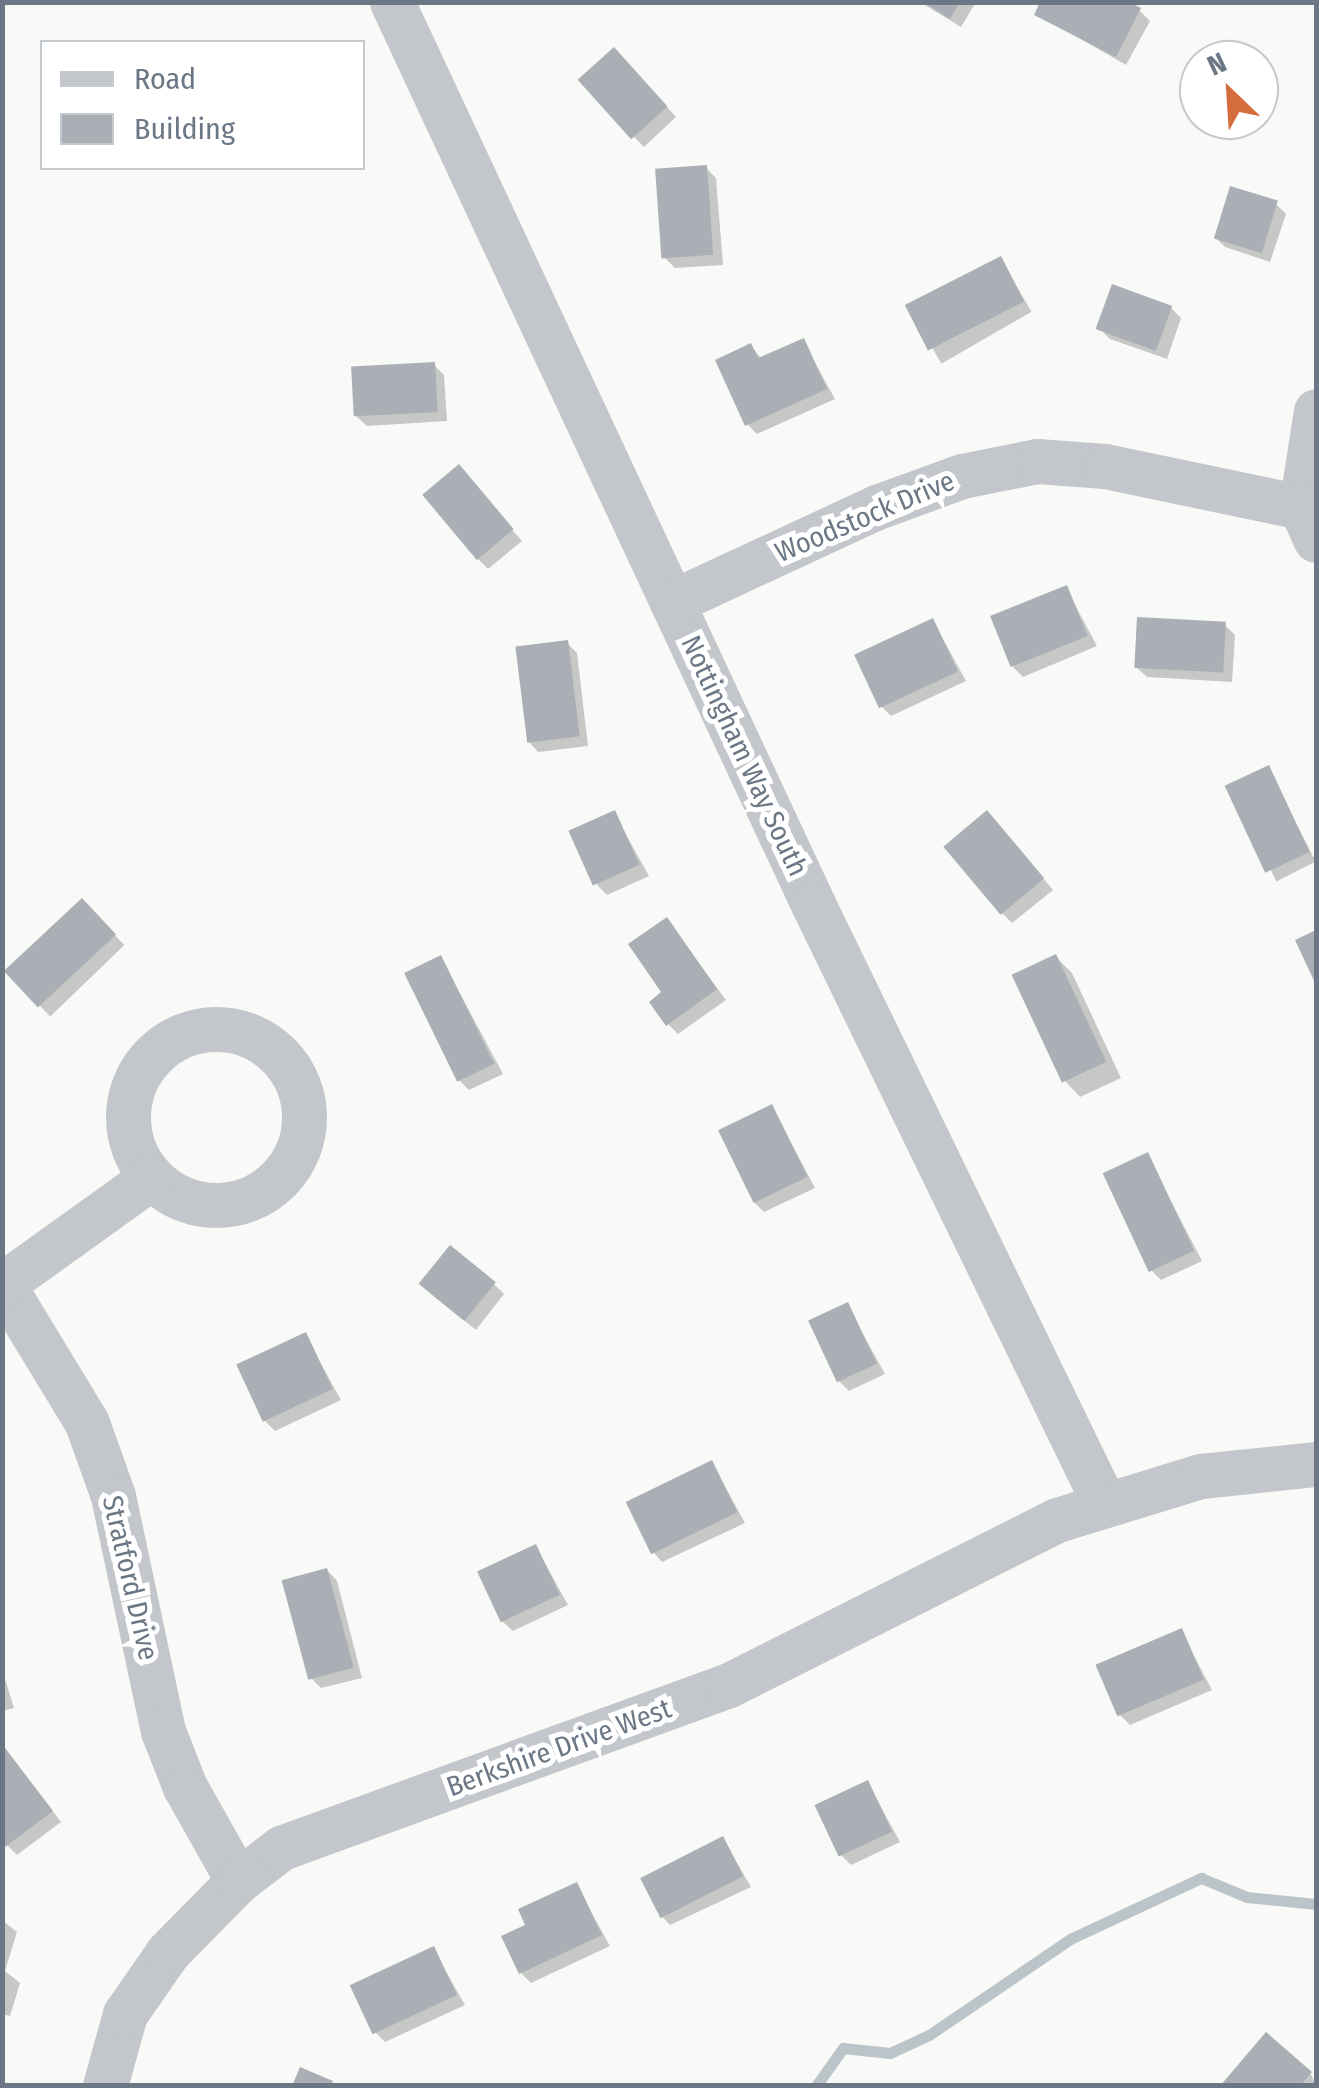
<!DOCTYPE html>
<html>
<head>
<meta charset="utf-8">
<style>
	body { margin:0 }
	#map { position:relative; width:1319px; height:2088px; overflow:hidden; background:#f9f9f7; font-family:"Fira Sans Condensed",sans-serif }
	div>[style] { position:absolute }
	[style*='--x'] { left:calc(var(--x)*1px); top:calc(var(--y)*1px); width:calc(var(--w)*1px); rotate:calc(var(--a)*1deg) }
	.shadow>* { inset:0; background:#0003; transform-origin:0 0 }
	.stream>* { height:11px; margin:-5.5px; padding:0 5.5px; transform-origin:5.5px; border-radius:5.5px; background:#bbc4c9 }
	.building>* { inset:0; background:#a9afb5; transform-origin:0 0 }
	.minor>* { height:45px; margin:-22.5px; padding:0 22.5px; transform-origin:22.5px; border-radius:22.5px; background:#c3c6ca }
	.minor>.ring { margin:-22.5px; padding:0; box-sizing:content-box; background:none; border:45px solid #c3c6ca; border-radius:50% }
	span { translate:-50% -50%; white-space:nowrap; text-align:center; line-height:1.15; -webkit-text-stroke:10px #fff; paint-order:stroke }
	.street-label { font-size:28px; color:#6b7785 }
	.frame { position:absolute; inset:0; border:5px solid #6b7785; pointer-events:none }
	.legend { position:absolute; left:40px; top:40px; width:325px; height:130px; box-sizing:border-box; background:#fff; border:2px solid #c4c9ce; margin:0; padding:12px 18px; list-style:none; font-size:30px; color:#6b7785 }
	.legend li { display:flex; align-items:center; gap:20px; height:50px }
	.legend b { width:50px; border:2px solid #c4c9ce }
	.north { position:absolute; left:1179px; top:40px; width:100px; height:100px; box-sizing:border-box; background:#fff; border:2px solid #c4c9ce; border-radius:50%; rotate:335deg; font-size:28px; font-weight:700; line-height:40px; text-align:center; color:#6b7785 }
	.north::after { content:''; display:block; margin:auto; width:35px; height:45px; background:#d56c3c; clip-path:polygon(50% 0,100% 100%,50% 72%,0 100%) }
</style>
</head>
<body>
<div id="map">
	<div class="shadow">
		<i style="clip-path:polygon(920px 2px,976px 2px,961px 27px)"></i>
		<i style="clip-path:polygon(1139px 10px,1150px 21px,1126px 65px,1037px 14px)"></i>
		<i style="clip-path:polygon(624px 60px,676px 117px,644px 147px,634px 137px)"></i>
		<i style="clip-path:polygon(706px 168px,716px 178px,723px 265px,675px 268px,665px 258px)"></i>
		<i style="clip-path:polygon(1276px 204px,1286px 214px,1270px 262px,1225px 247px,1215px 237px)"></i>
		<i style="left:1001px;top:259px;width:61px;height:104px;rotate:60deg"></i>
		<i style="clip-path:polygon(1171px 308px,1181px 318px,1167px 359px,1110px 339px,1100px 329px)"></i>
		<i style="clip-path:polygon(803px 341px,835px 399px,757px 434px,747px 424px,751px 346px,762px 359px)"></i>
		<i style="clip-path:polygon(434px 365px,444px 375px,447px 421px,367px 426px,356px 416px)"></i>
		<i style="clip-path:polygon(468px 478px,522px 541px,488px 569px,478px 559px)"></i>
		<i style="clip-path:polygon(1066px 588px,1097px 646px,1023px 677px,1013px 667px)"></i>
		<i style="clip-path:polygon(933px 621px,966px 681px,891px 716px,881px 706px)"></i>
		<i style="clip-path:polygon(1225px 625px,1235px 635px,1232px 682px,1147px 677px,1136px 667px)"></i>
		<i style="clip-path:polygon(567px 643px,577px 653px,588px 746px,538px 752px,528px 741px)"></i>
		<i style="left:1268px;top:768px;width:105px;height:44px;rotate:63deg"></i>
		<i style="clip-path:polygon(614px 813px,649px 876px,607px 895px,597px 885px)"></i>
		<i style="clip-path:polygon(997px 823px,1053px 890px,1012px 923px,1002px 913px)"></i>
		<i style="left:82px;top:901px;width:61px;height:103px;rotate:46deg"></i>
		<i style="clip-path:polygon(667px 920px,726px 1000px,678px 1034px,668px 1024px)"></i>
		<i style="clip-path:polygon(1056px 957px,1072px 973px,1121px 1078px,1080px 1097px,1065px 1081px)"></i>
		<i style="clip-path:polygon(441px 958px,503px 1074px,469px 1090px,459px 1080px)"></i>
		<i style="clip-path:polygon(772px 1107px,815px 1188px,764px 1212px,754px 1202px)"></i>
		<i style="clip-path:polygon(1147px 1155px,1202px 1261px,1161px 1280px,1151px 1270px)"></i>
		<i style="clip-path:polygon(494px 1284px,504px 1294px,476px 1330px,431px 1294px)"></i>
		<i style="clip-path:polygon(847px 1305px,885px 1374px,849px 1391px,839px 1381px)"></i>
		<i style="clip-path:polygon(305px 1335px,341px 1400px,275px 1431px,264px 1420px)"></i>
		<i style="clip-path:polygon(712px 1463px,745px 1523px,662px 1562px,652px 1551px)"></i>
		<i style="clip-path:polygon(536px 1547px,568px 1605px,513px 1631px,502px 1621px)"></i>
		<i style="clip-path:polygon(327px 1570px,337px 1581px,362px 1678px,321px 1688px,311px 1678px)"></i>
		<i style="clip-path:polygon(1181px 1631px,1212px 1690px,1130px 1725px,1120px 1715px)"></i>
		<i style="clip-path:polygon(2px 1669px,14px 1708px,2px 1711px)"></i>
		<i style="clip-path:polygon(2px 1745px,61px 1822px,17px 1855px,7px 1845px)"></i>
		<i style="clip-path:polygon(868px 1783px,900px 1842px,851px 1865px,841px 1855px)"></i>
		<i style="clip-path:polygon(723px 1839px,751px 1887px,670px 1925px,660px 1914px)"></i>
		<i style="clip-path:polygon(576px 1885px,610px 1946px,531px 1983px,521px 1973px)"></i>
		<i style="clip-path:polygon(2px 1920px,17px 1932px,5px 1971px,20px 1983px,10px 2016px,2px 2014px)"></i>
		<i style="clip-path:polygon(433px 1949px,465px 2005px,385px 2042px,375px 2032px)"></i>
		<i style="clip-path:polygon(1311px 2074px,1316px 2086px,1223px 2086px)"></i>
	</div>
	<div class="stream">
		<i style="--x:816;--y:2086;--w:47;--a:-54.6"></i>
		<i style="--x:843;--y:2048;--w:47;--a:6.1"></i>
		<i style="--x:890;--y:2053;--w:43;--a:-24.8"></i>
		<i style="--x:929;--y:2035;--w:171;--a:-34.2"></i>
		<i style="--x:1070;--y:1939;--w:145;--a:-25"></i>
		<i style="--x:1201;--y:1878;--w:50;--a:22.4"></i>
		<i style="--x:1247;--y:1897;--w:69;--a:5.8"></i>
	</div>
	<div class="building">
		<i style="clip-path:polygon(923px 2px,960px 2px,950px 19px)"></i>
		<i style="clip-path:polygon(1040px 2px,1129px 2px,1141px 8px,1116px 57px,1034px 15px)"></i>
		<i style="left:614px;top:47px;width:80px;height:49px;rotate:48deg"></i>
		<i style="left:707px;top:165px;width:90px;height:52px;rotate:86deg"></i>
		<i style="left:1230px;top:186px;width:50px;height:55px;rotate:17deg"></i>
		<i style="left:1001px;top:256px;width:51px;height:108px;rotate:63deg"></i>
		<i style="left:1112px;top:284px;width:64px;height:48px;rotate:20deg"></i>
		<i style="clip-path:polygon(804px 338px,827px 389px,745px 426px,715px 360px,751px 343px,758px 358px)"></i>
		<i style="left:435px;top:362px;width:50px;height:84px;rotate:87deg"></i>
		<i style="left:459px;top:464px;width:85px;height:48px;rotate:50deg"></i>
		<i style="left:1067px;top:585px;width:55px;height:83px;rotate:68deg"></i>
		<i style="left:1137px;top:617px;width:89px;height:51px;rotate:3deg"></i>
		<i style="left:933px;top:618px;width:59px;height:87px;rotate:65deg"></i>
		<i style="left:568px;top:640px;width:97px;height:53px;rotate:83deg"></i>
		<i style="left:1269px;top:765px;width:96px;height:49px;rotate:65deg"></i>
		<i style="left:615px;top:810px;width:60px;height:51px;rotate:66deg"></i>
		<i style="left:987px;top:810px;width:89px;height:57px;rotate:50deg"></i>
		<i style="left:82px;top:898px;width:50px;height:107px;rotate:47deg"></i>
		<i style="clip-path:polygon(667px 917px,717px 989px,666px 1026px,649px 1002px,661px 992px,628px 944px)"></i>
		<i style="clip-path:polygon(1316px 930px,1316px 985px,1295px 940px)"></i>
		<i style="left:1056px;top:954px;width:119px;height:49px;rotate:65deg"></i>
		<i style="left:441px;top:955px;width:121px;height:41px;rotate:64deg"></i>
		<i style="left:772px;top:1104px;width:81px;height:60px;rotate:64deg"></i>
		<i style="left:1148px;top:1152px;width:109px;height:50px;rotate:65deg"></i>
		<i style="left:450px;top:1245px;width:59px;height:50px;rotate:39deg"></i>
		<i style="left:848px;top:1302px;width:68px;height:44px;rotate:65deg"></i>
		<i style="left:306px;top:1332px;width:63px;height:77px;rotate:65deg"></i>
		<i style="left:712px;top:1460px;width:58px;height:96px;rotate:64deg"></i>
		<i style="left:536px;top:1544px;width:56px;height:65px;rotate:65deg"></i>
		<i style="left:327px;top:1568px;width:103px;height:47px;rotate:75deg"></i>
		<i style="left:1182px;top:1628px;width:56px;height:94px;rotate:67deg"></i>
		<i style="clip-path:polygon(2px 1744px,53px 1811px,5px 1847px,2px 1843px)"></i>
		<i style="left:868px;top:1780px;width:57px;height:59px;rotate:65deg"></i>
		<i style="left:723px;top:1836px;width:45px;height:93px;rotate:63deg"></i>
		<i style="clip-path:polygon(577px 1882px,602px 1935px,519px 1974px,501px 1936px,525px 1925px,518px 1909px)"></i>
		<i style="left:434px;top:1946px;width:54px;height:93px;rotate:65deg"></i>
		<i style="clip-path:polygon(1266px 2032px,1312px 2072px,1300px 2086px,1220px 2086px)"></i>
		<i style="clip-path:polygon(300px 2067px,333px 2081px,331px 2086px,292px 2086px)"></i>
	</div>
	<div class="minor">
		<i style="--x:392;--y:2;--w:995;--a:64.98"></i>
		<i style="--x:813;--y:904;--w:668;--a:64.09"></i>
		<i style="--x:1316;--y:411;--w:97;--a:98.9"></i>
		<i style="--x:1301;--y:507;--w:36;--a:66"></i>
		<i style="--x:672;--y:602;--w:226;--a:-24.9"></i>
		<i style="--x:877;--y:507;--w:90;--a:-20"></i>
		<i style="--x:962;--y:476;--w:76;--a:-11.3"></i>
		<i style="--x:1037;--y:461;--w:68;--a:4.2"></i>
		<i style="--x:1105;--y:466;--w:200;--a:11.8"></i>
		<i class="ring" style="left:128px;top:1029px;width:131px;height:131px"></i>
		<i style="--x:2;--y:1283;--w:164;--a:58.7"></i>
		<i style="--x:87;--y:1423;--w:77;--a:70.4"></i>
		<i style="--x:113;--y:1496;--w:240;--a:78"></i>
		<i style="--x:163;--y:1731;--w:60;--a:68.6"></i>
		<i style="--x:185;--y:1787;--w:108;--a:60.6"></i>
		<i style="--x:3;--y:1284;--w:183;--a:-35.7"></i>
		<i style="--x:105;--y:2086;--w:75;--a:-74.5"></i>
		<i style="--x:125;--y:2014;--w:75;--a:-55.3"></i>
		<i style="--x:168;--y:1952;--w:100;--a:-45.4"></i>
		<i style="--x:238;--y:1881;--w:54;--a:-37.5"></i>
		<i style="--x:281;--y:1848;--w:475;--a:-20"></i>
		<i style="--x:727;--y:1686;--w:369;--a:-26.7"></i>
		<i style="--x:1057;--y:1520;--w:151;--a:-17"></i>
		<i style="--x:1201;--y:1476;--w:116;--a:-6"></i>
	</div>
	<div class="street-label">
		<span style="left:865px;top:517px;rotate:-23deg">Woodstock Drive</span>
		<span style="left:744px;top:756px;rotate:65deg">Nottingham Way South</span>
		<span style="left:130px;top:1578px;rotate:77deg">Stratford Drive</span>
		<span style="left:559px;top:1748px;rotate:-20deg">Berkshire Drive West</span>
	</div>
	<div class="frame"></div>
	<ul class="legend">
	<li><b style="height:12px;background:#c3c6ca"></b>Road</li>
	<li><b style="height:28px;background:#a9afb5"></b>Building</li>
	</ul>
	<div class="north">N</div>
</div>
</body>
</html>
